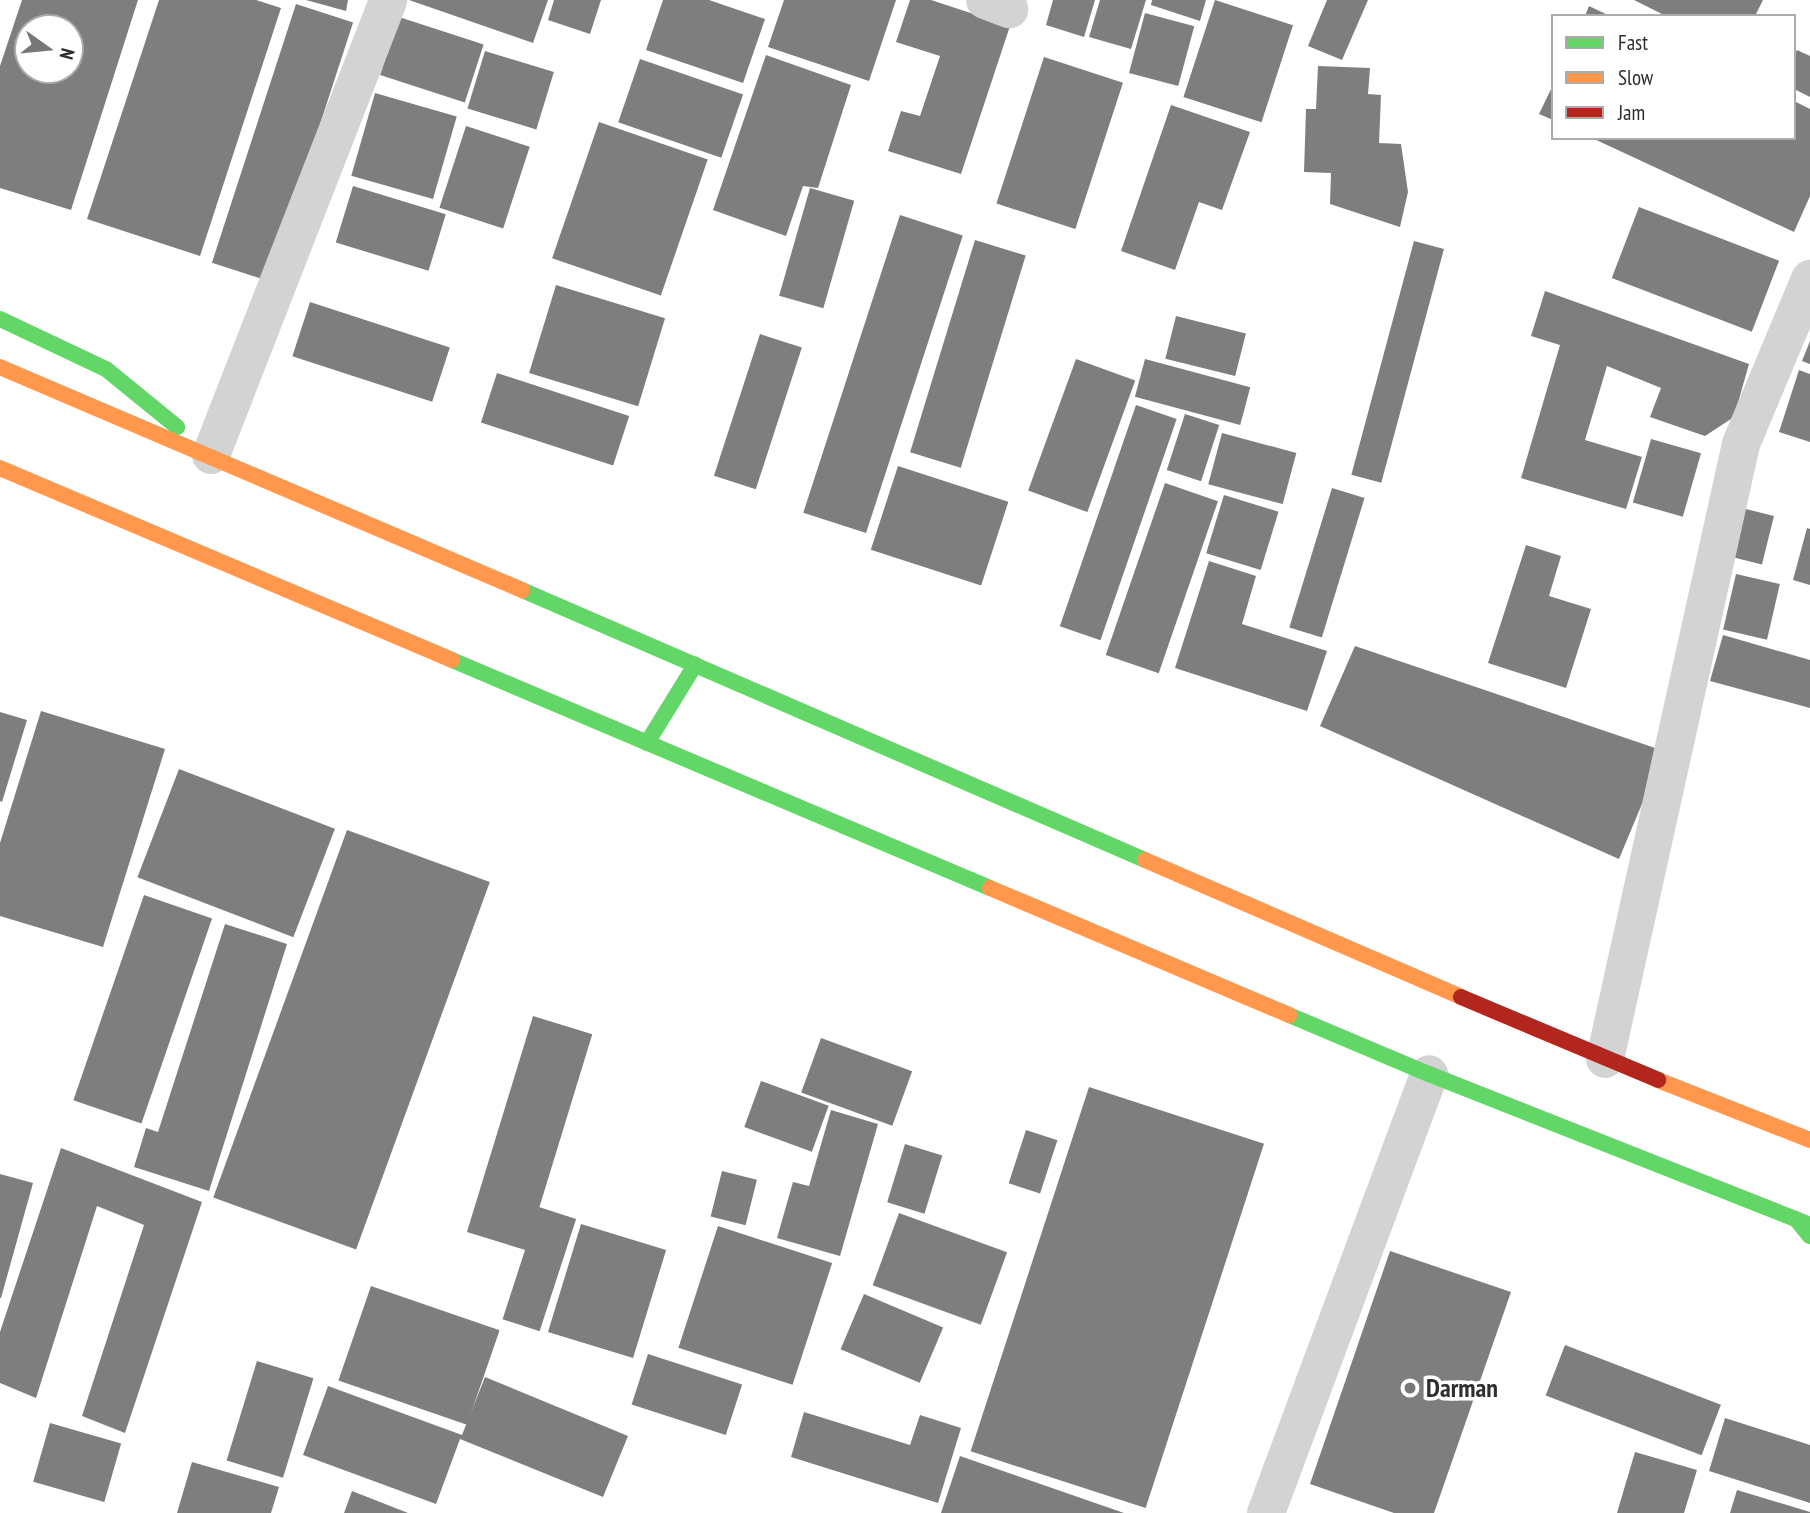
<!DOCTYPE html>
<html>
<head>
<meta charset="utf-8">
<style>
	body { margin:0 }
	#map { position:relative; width:1810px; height:1513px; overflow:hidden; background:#fff; font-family:"PT Sans Narrow",sans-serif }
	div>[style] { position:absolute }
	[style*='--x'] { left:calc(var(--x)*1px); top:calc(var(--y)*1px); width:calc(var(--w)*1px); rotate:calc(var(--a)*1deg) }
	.building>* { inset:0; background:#7e7e7e; transform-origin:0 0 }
	.street>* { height:38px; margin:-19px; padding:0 19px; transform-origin:19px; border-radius:19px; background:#d3d3d3 }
	.fast>* { height:16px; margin:-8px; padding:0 8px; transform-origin:8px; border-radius:8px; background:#63d668 }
	.slow>* { height:16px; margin:-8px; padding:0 8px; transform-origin:8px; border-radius:8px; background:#ff974d }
	.jam>* { height:16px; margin:-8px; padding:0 8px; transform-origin:8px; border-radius:8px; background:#b3261e }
	.dots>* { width:19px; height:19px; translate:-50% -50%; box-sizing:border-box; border:4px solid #fff; border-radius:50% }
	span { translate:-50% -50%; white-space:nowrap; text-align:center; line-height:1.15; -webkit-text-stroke:7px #fff; paint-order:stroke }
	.poi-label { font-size:26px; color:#2e2e2e; font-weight:700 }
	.left { translate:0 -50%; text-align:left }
	.legend { position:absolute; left:1551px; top:14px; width:245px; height:126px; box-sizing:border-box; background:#fff; border:2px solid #ababab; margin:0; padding:9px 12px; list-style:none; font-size:21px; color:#2e2e2e }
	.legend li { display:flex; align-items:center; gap:14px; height:35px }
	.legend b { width:35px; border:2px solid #ababab }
	.north { position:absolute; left:14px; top:14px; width:70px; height:70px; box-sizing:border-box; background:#fff; border:2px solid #ababab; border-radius:50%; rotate:105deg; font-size:19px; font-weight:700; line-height:28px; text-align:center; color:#2e2e2e }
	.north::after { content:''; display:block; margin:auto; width:24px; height:32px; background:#777; clip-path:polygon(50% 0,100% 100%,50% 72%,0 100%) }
</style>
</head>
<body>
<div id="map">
	<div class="building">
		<i style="clip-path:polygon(evenodd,22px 0,138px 0,71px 210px,0 188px,0 66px,22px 0,28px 28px,70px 28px,70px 70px,28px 70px,28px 28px)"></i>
		<i style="clip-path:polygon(159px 0,256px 0,281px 8px,200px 256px,87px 219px)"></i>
		<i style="clip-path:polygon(306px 0,348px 0,346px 11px)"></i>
		<i style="clip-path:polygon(409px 0,548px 0,533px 43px)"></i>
		<i style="clip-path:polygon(554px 0,601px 0,590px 34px,548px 20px)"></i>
		<i style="clip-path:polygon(663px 0,709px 0,765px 19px,743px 83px,646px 50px)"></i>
		<i style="clip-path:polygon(784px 0,896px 0,869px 81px,768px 47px)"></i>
		<i style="clip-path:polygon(910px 0,931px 0,1010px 26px,961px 174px,888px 151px,901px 111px,920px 116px,940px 56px,896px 42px)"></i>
		<i style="clip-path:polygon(1053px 0,1095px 0,1084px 37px,1046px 25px)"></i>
		<i style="clip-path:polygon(1100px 0,1146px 0,1131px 49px,1089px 37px)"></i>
		<i style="clip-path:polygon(1152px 0,1206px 0,1200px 21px,1151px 5px)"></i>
		<i style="left:1215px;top:0;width:82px;height:102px;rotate:18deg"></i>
		<i style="clip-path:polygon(1327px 0,1368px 0,1342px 60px,1308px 46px)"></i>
		<i style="clip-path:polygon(1634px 0,1763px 0,1755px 16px,1666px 16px)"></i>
		<i style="left:296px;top:4px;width:60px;height:272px;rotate:18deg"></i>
		<i style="clip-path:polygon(1589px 6px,1610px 16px,1585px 16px)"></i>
		<i style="left:1145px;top:13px;width:51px;height:62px;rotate:15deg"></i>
		<i style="left:399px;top:17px;width:89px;height:61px;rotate:18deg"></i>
		<i style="clip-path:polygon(1797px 50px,1810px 56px,1810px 97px,1794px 89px,1794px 56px)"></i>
		<i style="left:485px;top:51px;width:72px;height:60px;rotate:17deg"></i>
		<i style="clip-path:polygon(766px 55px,851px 85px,818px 188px,803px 186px,786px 236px,713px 210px)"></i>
		<i style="left:1044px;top:57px;width:83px;height:154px;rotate:18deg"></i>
		<i style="left:640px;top:59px;width:109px;height:67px;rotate:19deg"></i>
		<i style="clip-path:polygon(1318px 66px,1370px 68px,1368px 94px,1381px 95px,1379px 143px,1401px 144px,1408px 192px,1400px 227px,1330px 204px,1331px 173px,1304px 172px,1306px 109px,1316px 109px)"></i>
		<i style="clip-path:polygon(1553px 85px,1553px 120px,1539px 114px)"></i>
		<i style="left:375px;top:93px;width:85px;height:86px;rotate:16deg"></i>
		<i style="clip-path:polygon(1794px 101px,1810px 109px,1810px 196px,1794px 232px,1592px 138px,1794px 138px)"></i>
		<i style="clip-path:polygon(1171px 105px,1250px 132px,1222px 210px,1199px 202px,1175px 270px,1121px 251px)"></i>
		<i style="left:599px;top:122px;width:115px;height:144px;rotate:19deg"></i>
		<i style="left:466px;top:126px;width:67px;height:86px;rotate:18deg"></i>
		<i style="left:353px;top:186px;width:97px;height:59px;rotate:17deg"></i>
		<i style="left:810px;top:188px;width:46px;height:112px;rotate:16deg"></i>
		<i style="left:1639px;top:207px;width:150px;height:76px;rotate:21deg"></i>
		<i style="left:900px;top:215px;width:66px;height:313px;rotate:18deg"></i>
		<i style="left:975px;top:240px;width:53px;height:222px;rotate:17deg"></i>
		<i style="left:1414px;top:241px;width:31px;height:242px;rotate:15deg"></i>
		<i style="left:556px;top:285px;width:114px;height:92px;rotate:17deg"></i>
		<i style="clip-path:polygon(1545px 291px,1749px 364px,1734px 417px,1705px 436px,1650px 417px,1661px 388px,1607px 366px,1585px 440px,1642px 457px,1626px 509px,1521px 478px,1560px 345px,1531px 336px)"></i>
		<i style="left:310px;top:302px;width:147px;height:57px;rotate:18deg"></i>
		<i style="left:1176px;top:316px;width:72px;height:44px;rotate:14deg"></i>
		<i style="left:760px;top:334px;width:44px;height:149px;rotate:18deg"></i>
		<i style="clip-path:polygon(1810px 341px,1810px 364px,1802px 361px)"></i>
		<i style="left:1076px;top:359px;width:63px;height:140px;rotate:20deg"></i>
		<i style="left:1145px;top:359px;width:109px;height:39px;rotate:15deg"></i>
		<i style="clip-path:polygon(1799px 370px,1810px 374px,1810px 442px,1779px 432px)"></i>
		<i style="left:497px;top:373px;width:139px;height:52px;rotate:18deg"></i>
		<i style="left:1136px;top:405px;width:43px;height:234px;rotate:19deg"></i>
		<i style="left:1185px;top:414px;width:36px;height:59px;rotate:18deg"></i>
		<i style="left:1222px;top:433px;width:77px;height:53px;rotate:15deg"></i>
		<i style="left:1651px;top:439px;width:52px;height:66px;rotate:16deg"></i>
		<i style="left:898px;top:466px;width:116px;height:88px;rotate:18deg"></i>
		<i style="left:1165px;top:483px;width:56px;height:182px;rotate:19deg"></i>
		<i style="left:1332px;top:488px;width:34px;height:146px;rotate:17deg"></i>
		<i style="left:1224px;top:495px;width:57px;height:61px;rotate:17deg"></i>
		<i style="left:1742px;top:508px;width:33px;height:50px;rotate:14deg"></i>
		<i style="clip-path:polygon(1807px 528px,1810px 529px,1810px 585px,1793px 580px)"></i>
		<i style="clip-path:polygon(1526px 545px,1561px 556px,1549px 596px,1591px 609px,1566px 688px,1488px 663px)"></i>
		<i style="clip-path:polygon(1209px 561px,1256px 576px,1242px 624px,1327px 651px,1307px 711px,1175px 668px)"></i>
		<i style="left:1736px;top:574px;width:45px;height:57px;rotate:13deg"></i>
		<i style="clip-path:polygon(1723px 635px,1810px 660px,1810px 708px,1710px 681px)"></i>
		<i style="clip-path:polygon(1355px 646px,1664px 751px,1619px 859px,1320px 726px)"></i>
		<i style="clip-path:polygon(41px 711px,165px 749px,103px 947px,0 916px,0 843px)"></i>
		<i style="clip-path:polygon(0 712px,27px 720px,2px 802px,0 801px)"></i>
		<i style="left:179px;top:769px;width:167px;height:116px;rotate:21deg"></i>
		<i style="left:347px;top:830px;width:152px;height:391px;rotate:20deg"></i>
		<i style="left:144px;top:895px;width:72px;height:217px;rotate:19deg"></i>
		<i style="clip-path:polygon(225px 924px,287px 944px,209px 1191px,134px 1167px,146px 1128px,158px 1132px)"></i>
		<i style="left:533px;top:1016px;width:62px;height:226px;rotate:17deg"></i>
		<i style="left:821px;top:1038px;width:97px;height:58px;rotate:20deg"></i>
		<i style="left:761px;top:1081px;width:72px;height:49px;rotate:20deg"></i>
		<i style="left:1089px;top:1087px;width:184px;height:383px;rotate:18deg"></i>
		<i style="clip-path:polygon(831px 1110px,878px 1124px,840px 1256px,777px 1238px,793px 1182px,809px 1186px)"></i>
		<i style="left:1026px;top:1130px;width:33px;height:56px;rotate:18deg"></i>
		<i style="left:905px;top:1144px;width:39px;height:61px;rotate:17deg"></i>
		<i style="clip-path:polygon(61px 1148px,202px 1202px,125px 1433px,82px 1416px,144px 1225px,97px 1206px,36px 1398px,0 1383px,0 1332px)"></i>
		<i style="left:722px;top:1171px;width:36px;height:47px;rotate:14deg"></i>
		<i style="clip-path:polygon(0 1174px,33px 1183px,1px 1298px,0 1298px)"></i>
		<i style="left:539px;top:1207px;width:39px;height:118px;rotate:18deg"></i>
		<i style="left:899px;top:1213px;width:115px;height:77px;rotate:20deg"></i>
		<i style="left:581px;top:1224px;width:89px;height:113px;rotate:17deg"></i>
		<i style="left:718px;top:1226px;width:120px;height:128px;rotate:18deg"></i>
		<i style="clip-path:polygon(1390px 1251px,1511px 1292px,1434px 1513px,1394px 1513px,1310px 1484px)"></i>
		<i style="left:371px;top:1286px;width:136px;height:100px;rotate:19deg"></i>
		<i style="left:864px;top:1294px;width:86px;height:60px;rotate:23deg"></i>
		<i style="left:1565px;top:1345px;width:167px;height:54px;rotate:21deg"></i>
		<i style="left:648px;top:1354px;width:99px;height:53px;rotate:18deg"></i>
		<i style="left:257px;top:1361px;width:59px;height:104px;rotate:17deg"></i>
		<i style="clip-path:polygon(485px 1377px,628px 1436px,603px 1497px,460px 1439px,436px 1504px,303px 1455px,328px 1386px,462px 1435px)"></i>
		<i style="clip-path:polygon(804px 1412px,910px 1445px,920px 1415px,961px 1428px,938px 1503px,791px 1457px)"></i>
		<i style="clip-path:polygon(1725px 1418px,1810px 1445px,1810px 1503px,1709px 1471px)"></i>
		<i style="left:50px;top:1423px;width:74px;height:61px;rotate:16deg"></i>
		<i style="clip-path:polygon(1635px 1452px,1697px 1470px,1684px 1513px,1617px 1513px)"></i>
		<i style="clip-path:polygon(960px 1456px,1124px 1513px,941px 1513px)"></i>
		<i style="clip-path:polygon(192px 1462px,279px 1487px,271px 1513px,177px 1513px)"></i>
		<i style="clip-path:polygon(1737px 1490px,1810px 1512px,1810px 1513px,1730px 1513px)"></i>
		<i style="clip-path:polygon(352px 1491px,408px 1513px,344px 1513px)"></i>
	</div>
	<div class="street">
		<i style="--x:985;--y:0;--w:26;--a:21"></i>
		<i style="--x:211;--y:455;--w:488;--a:-68.7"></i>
		<i style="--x:1605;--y:1059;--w:630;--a:-77.53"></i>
		<i style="--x:1741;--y:444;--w:179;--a:-67.3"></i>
		<i style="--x:1266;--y:1513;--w:468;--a:-69.6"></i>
	</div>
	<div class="fast">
		<i style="--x:0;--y:319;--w:117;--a:25.3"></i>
		<i style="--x:106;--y:369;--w:92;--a:39.2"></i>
		<i style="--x:522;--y:590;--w:679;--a:23.43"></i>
		<i style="--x:452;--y:660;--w:584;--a:22.97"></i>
		<i style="--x:647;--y:743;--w:92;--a:-58.4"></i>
		<i style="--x:1289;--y:1015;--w:152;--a:22.9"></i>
		<i style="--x:1429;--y:1074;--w:410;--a:21.6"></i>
		<i style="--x:1796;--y:1219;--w:22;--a:51"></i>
	</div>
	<div class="slow">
		<i style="--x:0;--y:367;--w:568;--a:23.13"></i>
		<i style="--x:0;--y:468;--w:491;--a:23"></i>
		<i style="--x:1145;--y:860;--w:344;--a:23.4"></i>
		<i style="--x:990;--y:888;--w:325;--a:23"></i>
		<i style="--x:1658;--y:1080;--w:163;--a:21.5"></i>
	</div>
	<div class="jam">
		<i style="--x:1461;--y:997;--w:214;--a:22.8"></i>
	</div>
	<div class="dots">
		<i style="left:1410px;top:1388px;background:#777"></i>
	</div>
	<div class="poi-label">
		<span class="left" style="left:1426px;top:1388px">Darman</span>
	</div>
	<ul class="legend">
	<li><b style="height:9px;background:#63d668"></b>Fast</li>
	<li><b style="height:9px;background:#ff974d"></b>Slow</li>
	<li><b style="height:9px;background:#b3261e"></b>Jam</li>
	</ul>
	<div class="north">N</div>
</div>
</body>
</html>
